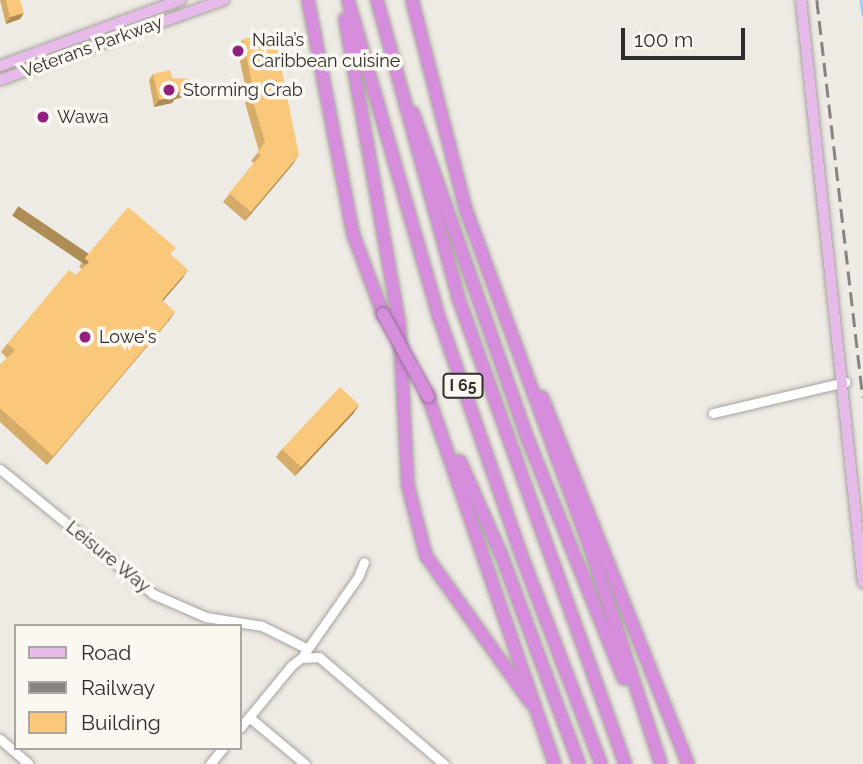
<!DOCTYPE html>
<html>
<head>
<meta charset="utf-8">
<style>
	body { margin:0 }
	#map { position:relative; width:863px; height:764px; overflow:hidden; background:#eeeae4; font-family:Raleway,sans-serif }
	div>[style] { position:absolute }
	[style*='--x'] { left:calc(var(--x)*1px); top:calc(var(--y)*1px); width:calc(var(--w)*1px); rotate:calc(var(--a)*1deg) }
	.stream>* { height:2.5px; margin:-1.25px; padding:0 1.25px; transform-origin:1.25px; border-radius:1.25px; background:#98cffe }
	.roads { filter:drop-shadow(0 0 2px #a7a39e) drop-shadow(0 0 2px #a7a39e) }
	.minor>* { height:9px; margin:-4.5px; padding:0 4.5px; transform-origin:4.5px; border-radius:4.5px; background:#fff }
	.major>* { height:10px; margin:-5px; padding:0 5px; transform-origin:5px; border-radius:5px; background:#e6bbea }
	.highway>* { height:12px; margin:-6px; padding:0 6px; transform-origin:6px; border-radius:6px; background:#d58ddc }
	.rail>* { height:2.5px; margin-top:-1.25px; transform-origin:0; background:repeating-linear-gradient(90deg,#888581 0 14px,transparent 0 21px) }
	.bridges { filter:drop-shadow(0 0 2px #9b6c9e) drop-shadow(0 0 2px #9b6c9e) }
	.highway-bridge>* { height:12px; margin:-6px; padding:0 6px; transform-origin:6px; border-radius:6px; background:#d58ddc }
	.wall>* { inset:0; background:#d6ac6a }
	.shaded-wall>* { inset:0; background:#ae8c56; transform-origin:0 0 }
	.building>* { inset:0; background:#f9c87b; transform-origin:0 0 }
	.dots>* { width:19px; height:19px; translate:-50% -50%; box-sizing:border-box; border:4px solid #fbf7f1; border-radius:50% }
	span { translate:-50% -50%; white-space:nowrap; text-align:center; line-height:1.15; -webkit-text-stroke:7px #fbf7f1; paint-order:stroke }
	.shield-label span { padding:2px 5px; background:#fbf7f1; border:2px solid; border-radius:5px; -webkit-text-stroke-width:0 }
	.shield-label { font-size:16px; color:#302e2c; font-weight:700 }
	.poi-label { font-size:18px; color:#302e2c }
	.left { translate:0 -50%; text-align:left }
	.street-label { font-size:18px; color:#302e2c }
	.legend { position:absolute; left:14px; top:624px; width:228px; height:126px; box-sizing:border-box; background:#fbf7f1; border:2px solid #aaa7a2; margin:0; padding:9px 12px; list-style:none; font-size:21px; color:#302e2c }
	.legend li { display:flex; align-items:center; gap:14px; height:35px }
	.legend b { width:35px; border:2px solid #aaa7a2 }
	.scale { position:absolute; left:621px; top:28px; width:124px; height:32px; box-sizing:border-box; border:4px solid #302e2c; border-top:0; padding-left:9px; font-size:21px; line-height:24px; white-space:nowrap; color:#302e2c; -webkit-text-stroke:5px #fbf7f1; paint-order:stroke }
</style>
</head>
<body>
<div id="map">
	<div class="stream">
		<i style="--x:861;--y:0;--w:15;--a:82"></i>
	</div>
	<div class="roads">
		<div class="minor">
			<i style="--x:713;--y:413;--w:136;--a:-13.2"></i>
			<i style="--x:0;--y:469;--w:198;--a:39.2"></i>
			<i style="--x:153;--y:594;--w:58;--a:23.5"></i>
			<i style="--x:206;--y:617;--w:57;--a:9.1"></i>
			<i style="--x:262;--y:626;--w:51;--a:26.6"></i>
			<i style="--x:304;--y:654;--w:94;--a:-55"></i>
			<i style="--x:358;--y:577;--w:16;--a:-68"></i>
			<i style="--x:249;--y:717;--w:73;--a:40"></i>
			<i style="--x:240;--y:728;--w:82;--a:-50.5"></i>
			<i style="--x:292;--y:665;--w:11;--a:-38"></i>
			<i style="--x:301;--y:658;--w:18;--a:-3"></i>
			<i style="--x:319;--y:657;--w:165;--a:40.6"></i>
			<i style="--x:0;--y:739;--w:38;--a:41"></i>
			<i style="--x:210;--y:764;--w:21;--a:-51"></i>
		</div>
		<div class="major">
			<i style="--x:801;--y:0;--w:586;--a:83.93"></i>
			<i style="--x:0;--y:66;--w:192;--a:-20.1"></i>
			<i style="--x:0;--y:80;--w:238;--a:-19.7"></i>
		</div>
		<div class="highway">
			<i style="--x:308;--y:0;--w:238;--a:79.1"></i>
			<i style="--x:353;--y:234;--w:85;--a:69.4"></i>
			<i style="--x:348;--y:0;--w:333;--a:74"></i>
			<i style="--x:440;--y:320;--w:256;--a:70.9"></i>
			<i style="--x:524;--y:562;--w:216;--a:69.1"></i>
			<i style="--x:377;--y:0;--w:308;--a:74.7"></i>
			<i style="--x:458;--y:297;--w:496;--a:70.3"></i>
			<i style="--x:412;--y:0;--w:217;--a:75.6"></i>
			<i style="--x:466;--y:210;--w:359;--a:69.8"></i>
			<i style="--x:590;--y:547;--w:228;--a:71.9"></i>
			<i style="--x:345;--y:19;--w:307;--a:79.9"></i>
			<i style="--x:399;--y:321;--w:165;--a:86.9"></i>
			<i style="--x:408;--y:486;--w:72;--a:75.6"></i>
			<i style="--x:426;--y:556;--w:181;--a:54.5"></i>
			<i style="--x:413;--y:113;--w:349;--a:70.6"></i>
			<i style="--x:529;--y:442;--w:255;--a:68.2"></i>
			<i style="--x:428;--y:396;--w:389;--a:71"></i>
			<i style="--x:542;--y:397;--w:395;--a:68.3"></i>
			<i style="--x:460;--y:461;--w:102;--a:66.2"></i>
			<i style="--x:501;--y:554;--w:224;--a:69.6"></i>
		</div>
	</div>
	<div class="rail">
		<i style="--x:817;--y:0;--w:400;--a:83.4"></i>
	</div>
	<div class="bridges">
		<div class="highway-bridge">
			<i style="--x:383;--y:314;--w:94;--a:61.2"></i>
		</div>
	</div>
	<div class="wall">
		<i style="clip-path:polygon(0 0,20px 0,20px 19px,6px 24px)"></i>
		<i style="clip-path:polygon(243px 39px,293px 164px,245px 221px,223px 202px,254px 163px,251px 161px,259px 151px,245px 103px,248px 99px,237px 47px)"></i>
		<i style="clip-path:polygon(153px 74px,172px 78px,187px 96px,175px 99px,172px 103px,154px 107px,149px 80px)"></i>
		<i style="clip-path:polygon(171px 255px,188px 270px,163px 301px,169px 321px,47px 465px,0 422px,0 365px,7px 358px,1px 352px,7px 344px,82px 269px,79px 267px,85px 258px)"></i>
		<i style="clip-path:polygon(359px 405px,353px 414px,295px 476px,276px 457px,282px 449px)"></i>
	</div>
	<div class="shaded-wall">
		<i style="clip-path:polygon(24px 13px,20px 19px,6px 24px,10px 17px)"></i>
		<i style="clip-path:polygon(192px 90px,187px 96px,175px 99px,172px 103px,154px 107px,159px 100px,175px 93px)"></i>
		<i style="clip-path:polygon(299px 155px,293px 164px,245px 221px,251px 212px)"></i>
		<i style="clip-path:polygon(188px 270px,182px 279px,156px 309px,162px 300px)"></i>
		<i style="left:175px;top:312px;width:11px;height:189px;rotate:124deg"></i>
		<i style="clip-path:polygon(359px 405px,353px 414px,295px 476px,301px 467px)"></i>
	</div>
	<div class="building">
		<i style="clip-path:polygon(6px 0,20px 0,24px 13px,10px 17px)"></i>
		<i style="clip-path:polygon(274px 32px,299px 155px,251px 212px,229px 193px,261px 155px,257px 153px,265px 142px,251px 95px,254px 94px,243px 39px)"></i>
		<i style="clip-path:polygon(170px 70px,172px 78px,190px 79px,192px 90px,175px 93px,176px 97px,159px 100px,153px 74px)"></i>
		<i style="clip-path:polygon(128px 207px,176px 248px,170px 254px,188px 270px,162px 300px,175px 312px,53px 456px,0 408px,0 365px,15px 350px,7px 344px,69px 270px,76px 275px,89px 262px,85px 258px)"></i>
		<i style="left:340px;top:387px;width:26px;height:85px;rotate:43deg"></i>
	</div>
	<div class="dots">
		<i style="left:238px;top:51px;background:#911f7f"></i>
		<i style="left:169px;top:90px;background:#911f7f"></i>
		<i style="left:43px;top:117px;background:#911f7f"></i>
		<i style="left:85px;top:337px;background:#911f7f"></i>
	</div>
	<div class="shield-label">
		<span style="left:463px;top:386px">I 65</span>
	</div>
	<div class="poi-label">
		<span class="left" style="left:252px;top:51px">Naila’s<br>Caribbean cuisine</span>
		<span class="left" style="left:183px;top:90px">Storming Crab</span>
		<span class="left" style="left:57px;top:117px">Wawa</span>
		<span class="left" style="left:99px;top:337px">Lowe's</span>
	</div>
	<div class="street-label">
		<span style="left:92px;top:47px;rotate:-20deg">Veterans Parkway</span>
		<span style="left:108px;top:557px;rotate:39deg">Leisure Way</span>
	</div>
	<ul class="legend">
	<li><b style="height:9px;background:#e6bbea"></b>Road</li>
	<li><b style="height:9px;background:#888581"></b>Railway</li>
	<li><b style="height:19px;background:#f9c87b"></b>Building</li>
	</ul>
	<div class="scale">100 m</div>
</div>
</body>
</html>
